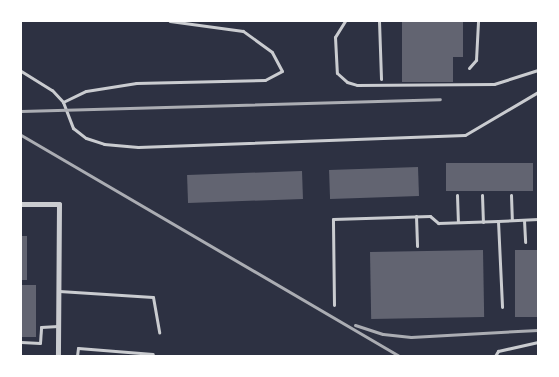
<!DOCTYPE html>
<html>
<head>
<meta charset="utf-8">
<style>
	body { margin:0 }
	#map { position:relative; width:559px; height:377px; overflow:hidden; background:#2d3142; font-family:"PT Sans Narrow",sans-serif }
	div>[style] { position:absolute }
	[style*='--x'] { left:calc(var(--x)*1px); top:calc(var(--y)*1px); width:calc(var(--w)*1px); rotate:calc(var(--a)*1deg) }
	.building>* { inset:0; background:#626471; transform-origin:0 0 }
	.service>* { height:3px; margin:-1.5px; padding:0 1.5px; transform-origin:1.5px; border-radius:1.5px; background:#caccd0 }
	.minor>* { height:5px; margin:-2.5px; padding:0 2.5px; transform-origin:2.5px; border-radius:2.5px; background:#caccd0 }
	.rail>* { height:3px; margin:-1.5px; padding:0 1.5px; transform-origin:1.5px; border-radius:1.5px; background:#abadb3 }
	span { translate:-50% -50%; white-space:nowrap; text-align:center; line-height:1.15; -webkit-text-stroke:4.5px #fff; paint-order:stroke }
	.frame { position:absolute; inset:0; border:22px solid #fff; pointer-events:none }
</style>
</head>
<body>
<div id="map">
	<div class="building">
		<i style="clip-path:polygon(402px 21px,463px 21px,463px 57px,453px 57px,453px 82px,402px 82px)"></i>
		<i style="left:533px;top:163px;width:28px;height:87px;rotate:90deg"></i>
		<i style="left:418px;top:167px;width:29px;height:89px;rotate:88deg"></i>
		<i style="left:302px;top:171px;width:28px;height:115px;rotate:88deg"></i>
		<i style="left:21px;top:236px;width:6px;height:44px"></i>
		<i style="left:483px;top:250px;width:67px;height:113px;rotate:89deg"></i>
		<i style="left:515px;top:250px;width:23px;height:67px"></i>
		<i style="left:21px;top:285px;width:15px;height:52px"></i>
	</div>
	<div class="service">
		<i style="--x:345;--y:21;--w:19;--a:122"></i>
		<i style="--x:335;--y:37;--w:36;--a:87"></i>
		<i style="--x:337;--y:73;--w:13;--a:42"></i>
		<i style="--x:347;--y:82;--w:10;--a:17"></i>
		<i style="--x:357;--y:85;--w:137;--a:-0.4"></i>
		<i style="--x:494;--y:84;--w:46;--a:-17.7"></i>
		<i style="--x:379;--y:21;--w:58;--a:88"></i>
		<i style="--x:469;--y:68;--w:11;--a:-49"></i>
		<i style="--x:476;--y:60;--w:39;--a:-87"></i>
		<i style="--x:21;--y:71;--w:36;--a:32"></i>
		<i style="--x:52;--y:90;--w:16;--a:47"></i>
		<i style="--x:63;--y:102;--w:28;--a:69"></i>
		<i style="--x:73;--y:128;--w:16;--a:38"></i>
		<i style="--x:86;--y:138;--w:19;--a:18"></i>
		<i style="--x:104;--y:144;--w:34;--a:5"></i>
		<i style="--x:138;--y:147;--w:327;--a:-2.1"></i>
		<i style="--x:465;--y:135;--w:85;--a:-30.5"></i>
		<i style="--x:63;--y:102;--w:25;--a:-26"></i>
		<i style="--x:86;--y:91;--w:51;--a:-9.1"></i>
		<i style="--x:136;--y:83;--w:129;--a:-1.3"></i>
		<i style="--x:265;--y:80;--w:19;--a:-28"></i>
		<i style="--x:282;--y:71;--w:21;--a:-118"></i>
		<i style="--x:272;--y:52;--w:36;--a:-144"></i>
		<i style="--x:243;--y:31;--w:74;--a:-172.2"></i>
		<i style="--x:457;--y:195;--w:27;--a:88"></i>
		<i style="--x:482;--y:195;--w:27;--a:88"></i>
		<i style="--x:511;--y:195;--w:25;--a:88"></i>
		<i style="--x:416;--y:216;--w:30;--a:88"></i>
		<i style="--x:524;--y:220;--w:22;--a:87"></i>
		<i style="--x:498;--y:221;--w:40;--a:-2.9"></i>
		<i style="--x:59;--y:291;--w:94;--a:3.7"></i>
		<i style="--x:153;--y:297;--w:36;--a:80"></i>
		<i style="--x:334;--y:305;--w:86;--a:-90.7"></i>
		<i style="--x:333;--y:219;--w:97;--a:-1.8"></i>
		<i style="--x:430;--y:216;--w:11;--a:41"></i>
		<i style="--x:438;--y:223;--w:60;--a:-1.9"></i>
		<i style="--x:498;--y:221;--w:86;--a:87.3"></i>
		<i style="--x:21;--y:342;--w:19;--a:3"></i>
		<i style="--x:40;--y:343;--w:16;--a:-86"></i>
		<i style="--x:41;--y:327;--w:17;--a:-3"></i>
		<i style="--x:77;--y:356;--w:8;--a:-83"></i>
		<i style="--x:78;--y:348;--w:75;--a:4.6"></i>
		<i style="--x:495;--y:356;--w:6;--a:-59"></i>
		<i style="--x:498;--y:351;--w:41;--a:-12.7"></i>
	</div>
	<div class="minor">
		<i style="--x:21;--y:204;--w:38;--a:0"></i>
		<i style="--x:59;--y:204;--w:152;--a:90.4"></i>
	</div>
	<div class="rail">
		<i style="--x:21;--y:111;--w:419;--a:-1.6"></i>
		<i style="--x:21;--y:135;--w:438;--a:30.3"></i>
		<i style="--x:355;--y:325;--w:29;--a:18"></i>
		<i style="--x:383;--y:334;--w:28;--a:6"></i>
		<i style="--x:411;--y:337;--w:127;--a:-3.2"></i>
	</div>
	<div class="frame"></div>
</div>
</body>
</html>
